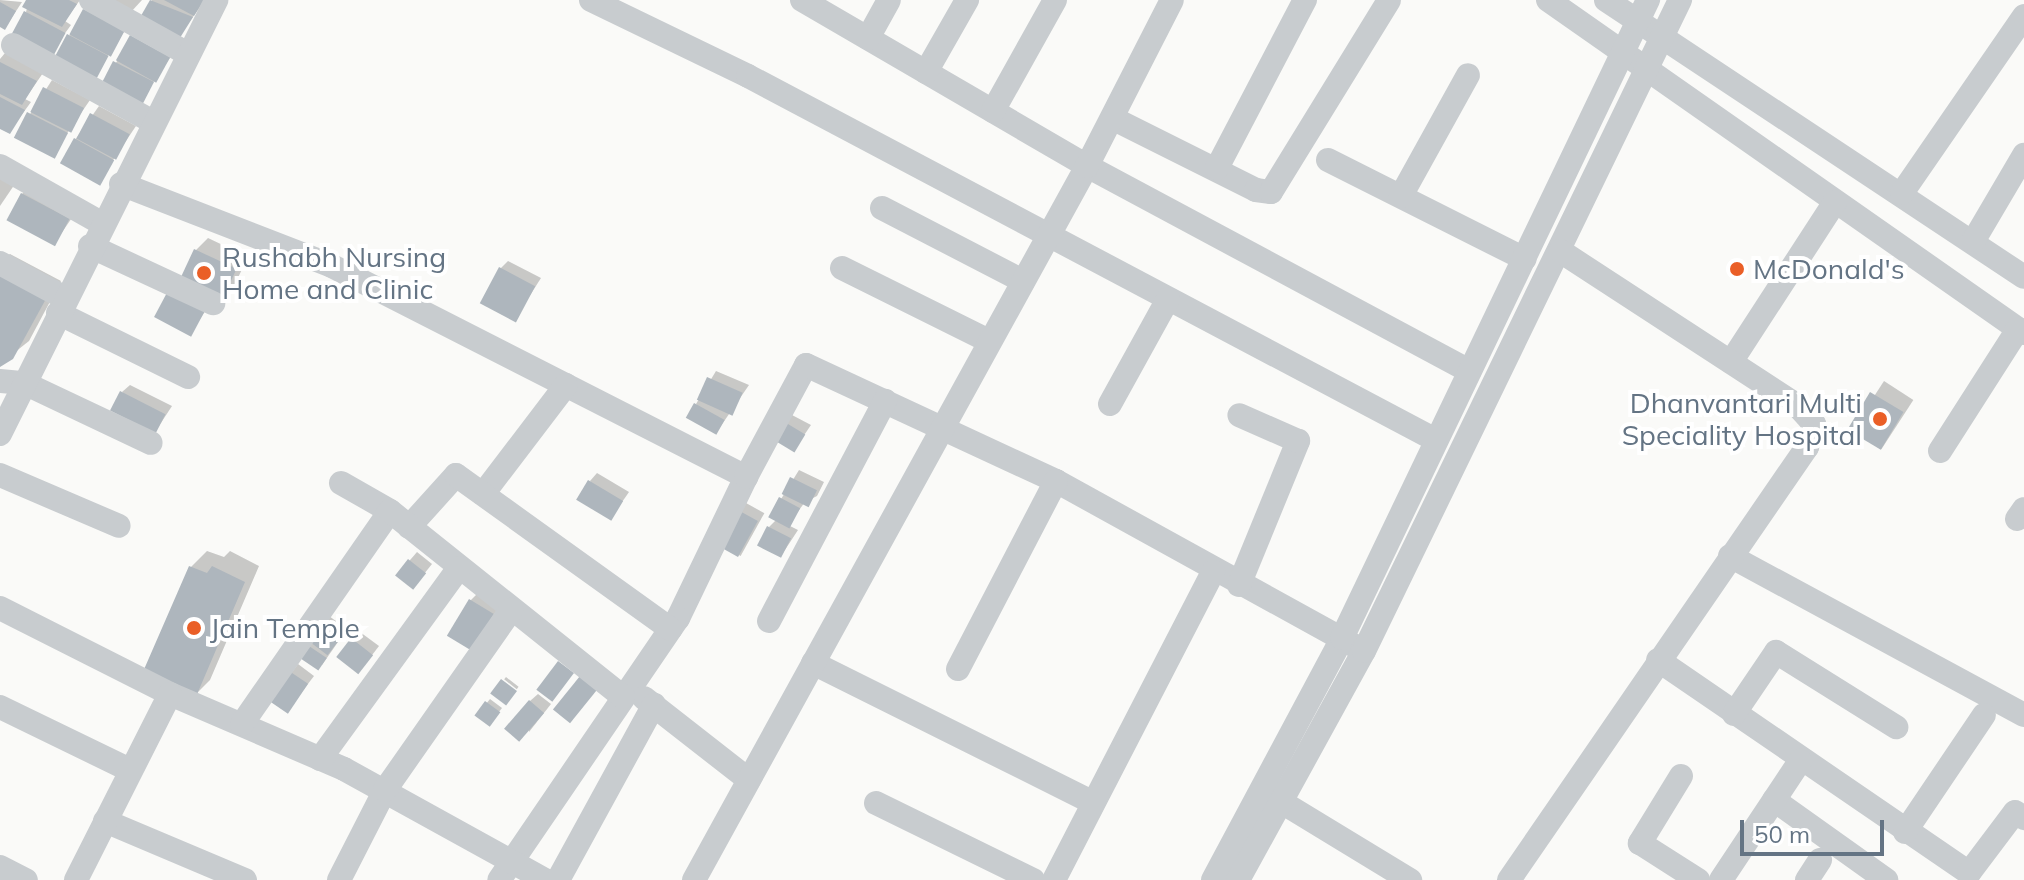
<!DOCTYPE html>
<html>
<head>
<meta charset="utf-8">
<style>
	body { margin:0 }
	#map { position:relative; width:2024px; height:880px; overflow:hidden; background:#fafaf8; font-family:Mulish,sans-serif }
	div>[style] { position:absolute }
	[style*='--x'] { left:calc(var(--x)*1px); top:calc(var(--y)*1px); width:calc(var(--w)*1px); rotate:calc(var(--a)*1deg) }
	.shadow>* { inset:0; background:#0003; transform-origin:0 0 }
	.building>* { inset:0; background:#aeb6bd; transform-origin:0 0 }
	.minor>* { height:24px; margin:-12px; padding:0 12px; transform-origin:12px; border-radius:12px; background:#c8cccf }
	.dots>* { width:22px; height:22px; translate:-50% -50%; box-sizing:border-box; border:4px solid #fff; border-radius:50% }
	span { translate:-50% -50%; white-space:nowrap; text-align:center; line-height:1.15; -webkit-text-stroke:8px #fff; paint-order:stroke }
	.poi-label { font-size:28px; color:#647484 }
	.left { translate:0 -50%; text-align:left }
	.right { translate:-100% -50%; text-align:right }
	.scale { position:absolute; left:1740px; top:820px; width:144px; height:36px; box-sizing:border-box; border:4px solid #647484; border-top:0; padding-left:10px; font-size:24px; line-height:28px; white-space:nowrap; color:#647484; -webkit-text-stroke:6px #fff; paint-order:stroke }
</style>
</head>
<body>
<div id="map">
	<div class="shadow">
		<i style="clip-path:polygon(0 0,22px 2px,5px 28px,0 25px)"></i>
		<i style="clip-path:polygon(29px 0,80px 0,65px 21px,71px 25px,50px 54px,26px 12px)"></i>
		<i style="clip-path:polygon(108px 0,142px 0,131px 12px)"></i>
		<i style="clip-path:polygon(152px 0,205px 0,178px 38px,141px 20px)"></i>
		<i style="clip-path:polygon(85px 10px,130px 23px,93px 77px,56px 58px)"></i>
		<i style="clip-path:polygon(176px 49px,139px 103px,102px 85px,119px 58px)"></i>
		<i style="clip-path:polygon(5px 53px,43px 73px,25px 99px,31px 102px,10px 131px,0 126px,0 59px)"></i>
		<i style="clip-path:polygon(52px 80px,90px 100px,53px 154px,16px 136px)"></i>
		<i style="clip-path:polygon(99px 106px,136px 126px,99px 181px,75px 140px)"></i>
		<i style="clip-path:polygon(0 159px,23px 172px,0 206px)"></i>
		<i style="clip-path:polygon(34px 182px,80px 206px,54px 244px,22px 194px)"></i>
		<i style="clip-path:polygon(208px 238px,248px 257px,233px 288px,221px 300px,214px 297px,190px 335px,196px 250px)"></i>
		<i style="clip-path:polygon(10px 254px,61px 281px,29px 341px,0 364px,0 262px)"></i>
		<i style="clip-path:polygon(508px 261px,541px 278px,515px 319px,501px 268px)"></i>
		<i style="clip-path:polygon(716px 371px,749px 385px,716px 433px,696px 404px)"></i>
		<i style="left:1884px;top:381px;width:35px;height:59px;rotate:33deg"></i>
		<i style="clip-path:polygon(130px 385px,172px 406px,155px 432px,122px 392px)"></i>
		<i style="clip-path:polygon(792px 415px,811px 425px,794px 450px,775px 439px)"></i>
		<i style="clip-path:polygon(799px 470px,824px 482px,817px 496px,805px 502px,788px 525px,798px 530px,781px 556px,769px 527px,776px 520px,770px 517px)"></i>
		<i style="clip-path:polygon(597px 473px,629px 492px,611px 518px,590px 481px)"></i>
		<i style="left:746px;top:503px;width:21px;height:49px;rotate:29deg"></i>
		<i style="clip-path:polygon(207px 551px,224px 557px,230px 551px,259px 566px,210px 680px,194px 696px,191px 567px)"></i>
		<i style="clip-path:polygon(417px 552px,432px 564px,420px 579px,398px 574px)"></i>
		<i style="clip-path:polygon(478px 593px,500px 606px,477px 639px,470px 601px)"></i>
		<i style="clip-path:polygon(329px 616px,347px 629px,322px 665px,300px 656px)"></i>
		<i style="clip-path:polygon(360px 632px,379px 646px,366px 663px,352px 639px)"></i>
		<i style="left:298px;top:664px;width:20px;height:44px;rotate:37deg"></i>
		<i style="left:506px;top:677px;width:16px;height:3px;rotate:38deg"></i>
		<i style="clip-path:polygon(538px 694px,551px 704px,529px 732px,530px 701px)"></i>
		<i style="clip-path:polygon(490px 699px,502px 708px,492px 721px,477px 715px)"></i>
	</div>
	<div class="building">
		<i style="clip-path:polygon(26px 0,69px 0,77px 4px,62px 27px,22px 7px)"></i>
		<i style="clip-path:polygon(150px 0,193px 17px,178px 41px,138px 21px)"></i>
		<i style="clip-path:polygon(164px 0,204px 0,194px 16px)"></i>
		<i style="clip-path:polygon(0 2px,16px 11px,5px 30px,0 27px)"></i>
		<i style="left:83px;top:9px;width:47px;height:29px;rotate:28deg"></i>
		<i style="left:24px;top:11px;width:47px;height:29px;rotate:28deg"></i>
		<i style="left:67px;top:34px;width:47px;height:29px;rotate:28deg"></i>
		<i style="left:130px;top:35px;width:46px;height:29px;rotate:29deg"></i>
		<i style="left:113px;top:61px;width:46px;height:28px;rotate:27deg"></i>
		<i style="clip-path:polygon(0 62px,37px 81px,22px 105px,0 94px)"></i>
		<i style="left:43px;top:87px;width:46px;height:28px;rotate:27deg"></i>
		<i style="clip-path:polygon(0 97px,25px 110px,10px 134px,0 129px)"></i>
		<i style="left:27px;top:112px;width:46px;height:29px;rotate:27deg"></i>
		<i style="left:90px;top:113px;width:45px;height:29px;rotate:28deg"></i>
		<i style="left:74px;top:138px;width:46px;height:29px;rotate:29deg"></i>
		<i style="left:21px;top:193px;width:55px;height:31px;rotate:28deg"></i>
		<i style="left:194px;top:249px;width:47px;height:38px;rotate:25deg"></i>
		<i style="left:499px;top:267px;width:41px;height:41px;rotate:28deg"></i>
		<i style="clip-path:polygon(0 272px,47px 297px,13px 359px,0 367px)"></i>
		<i style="left:170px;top:287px;width:42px;height:34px;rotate:28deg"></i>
		<i style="left:707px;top:377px;width:39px;height:25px;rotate:24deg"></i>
		<i style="left:120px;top:391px;width:51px;height:22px;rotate:27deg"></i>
		<i style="left:1870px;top:392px;width:39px;height:44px;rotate:31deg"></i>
		<i style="left:694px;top:403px;width:35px;height:17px;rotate:29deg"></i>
		<i style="left:783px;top:421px;width:26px;height:21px;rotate:31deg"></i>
		<i style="left:790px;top:477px;width:30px;height:19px;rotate:26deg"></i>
		<i style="left:588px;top:480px;width:41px;height:23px;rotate:31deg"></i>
		<i style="left:779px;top:497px;width:24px;height:23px;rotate:28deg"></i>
		<i style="left:736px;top:509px;width:25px;height:41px;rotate:29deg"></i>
		<i style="left:767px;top:526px;width:27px;height:22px;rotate:27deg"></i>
		<i style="left:408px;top:559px;width:23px;height:21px;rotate:38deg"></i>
		<i style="clip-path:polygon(189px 566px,207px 573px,212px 566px,245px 582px,195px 699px,142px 674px)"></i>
		<i style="left:469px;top:599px;width:29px;height:43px;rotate:31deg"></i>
		<i style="left:320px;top:622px;width:26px;height:22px;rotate:37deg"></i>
		<i style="left:351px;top:638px;width:28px;height:24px;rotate:38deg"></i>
		<i style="left:306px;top:644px;width:25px;height:15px;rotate:34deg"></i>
		<i style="left:558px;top:661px;width:20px;height:36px;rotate:37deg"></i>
		<i style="left:289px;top:671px;width:23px;height:36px;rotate:34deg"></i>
		<i style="left:580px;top:676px;width:22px;height:43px;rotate:39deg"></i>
		<i style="left:501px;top:679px;width:20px;height:18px;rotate:37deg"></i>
		<i style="left:529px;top:700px;width:20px;height:38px;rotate:41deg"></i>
		<i style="left:485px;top:701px;width:19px;height:18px;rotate:36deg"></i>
	</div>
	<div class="minor">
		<i style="--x:91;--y:0;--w:111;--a:29.1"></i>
		<i style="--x:591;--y:0;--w:174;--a:25.8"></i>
		<i style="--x:748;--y:76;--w:776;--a:27.89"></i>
		<i style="--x:802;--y:0;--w:330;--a:30.2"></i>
		<i style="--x:1087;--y:166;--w:434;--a:28.2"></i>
		<i style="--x:1548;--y:0;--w:581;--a:34.98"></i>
		<i style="--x:1606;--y:0;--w:501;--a:33.53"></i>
		<i style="--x:868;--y:38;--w:43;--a:-61.1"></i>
		<i style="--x:13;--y:45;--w:160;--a:28.8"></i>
		<i style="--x:926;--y:72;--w:83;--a:-60.3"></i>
		<i style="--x:993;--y:111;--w:127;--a:-60.8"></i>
		<i style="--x:1112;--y:118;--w:161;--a:26.6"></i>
		<i style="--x:1256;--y:190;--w:15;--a:8"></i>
		<i style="--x:1271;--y:192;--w:225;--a:-58.4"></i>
		<i style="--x:1328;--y:160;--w:220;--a:26.7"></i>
		<i style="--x:0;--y:166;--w:116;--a:29.4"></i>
		<i style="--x:1217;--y:168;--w:190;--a:-62.4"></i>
		<i style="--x:121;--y:184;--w:226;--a:21.2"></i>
		<i style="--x:332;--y:266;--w:465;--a:27"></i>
		<i style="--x:746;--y:477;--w:157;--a:115.7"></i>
		<i style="--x:678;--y:618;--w:317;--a:124.3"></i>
		<i style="--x:1902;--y:193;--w:215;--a:-55.4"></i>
		<i style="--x:1401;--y:196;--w:138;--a:-61"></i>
		<i style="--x:882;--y:208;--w:159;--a:27.4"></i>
		<i style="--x:1974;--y:240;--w:99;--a:-59.5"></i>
		<i style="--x:90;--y:246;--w:136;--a:24.9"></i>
		<i style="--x:0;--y:263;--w:74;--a:28.3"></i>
		<i style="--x:842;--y:268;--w:164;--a:26.4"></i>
		<i style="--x:58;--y:313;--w:145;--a:26.2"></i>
		<i style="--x:1731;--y:362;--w:191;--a:-57"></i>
		<i style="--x:0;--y:381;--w:24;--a:5"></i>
		<i style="--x:24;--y:383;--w:140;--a:25.3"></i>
		<i style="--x:1110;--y:404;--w:120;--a:-61.1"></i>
		<i style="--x:0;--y:434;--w:485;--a:-63.5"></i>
		<i style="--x:1940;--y:451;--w:145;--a:-57.4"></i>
		<i style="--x:0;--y:475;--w:129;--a:23.2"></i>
		<i style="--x:746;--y:477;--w:127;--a:-61.8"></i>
		<i style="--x:806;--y:365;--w:276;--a:24.9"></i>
		<i style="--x:1056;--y:481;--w:342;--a:28.9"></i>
		<i style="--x:341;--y:483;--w:56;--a:29.7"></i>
		<i style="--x:483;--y:494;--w:137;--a:-52.7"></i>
		<i style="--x:2017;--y:519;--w:12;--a:-55"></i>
		<i style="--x:409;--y:527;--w:70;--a:-47.9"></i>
		<i style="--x:456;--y:475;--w:264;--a:35.7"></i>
		<i style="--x:1730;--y:556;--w:334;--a:28.4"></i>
		<i style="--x:1239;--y:585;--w:156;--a:-67.7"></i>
		<i style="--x:1298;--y:441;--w:64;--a:-156.2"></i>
		<i style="--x:0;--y:608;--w:191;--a:26.8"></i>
		<i style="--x:170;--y:694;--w:189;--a:23.3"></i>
		<i style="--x:344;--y:769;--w:230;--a:28.9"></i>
		<i style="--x:769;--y:621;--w:249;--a:-62.2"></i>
		<i style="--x:1658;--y:660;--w:377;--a:34.4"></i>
		<i style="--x:1969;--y:873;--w:76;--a:-53"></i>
		<i style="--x:2015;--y:812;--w:11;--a:34"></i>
		<i style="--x:813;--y:663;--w:312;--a:26.5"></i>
		<i style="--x:958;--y:669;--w:212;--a:-62.5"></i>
		<i style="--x:644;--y:698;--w:133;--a:38"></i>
		<i style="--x:0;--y:707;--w:144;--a:25.9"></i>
		<i style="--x:1734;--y:714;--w:75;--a:-55.9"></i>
		<i style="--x:1776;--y:652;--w:142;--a:32"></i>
		<i style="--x:242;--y:724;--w:259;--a:-55.2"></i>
		<i style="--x:390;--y:511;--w:298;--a:38.6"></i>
		<i style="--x:320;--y:759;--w:236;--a:-54"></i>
		<i style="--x:1681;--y:776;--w:79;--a:121.5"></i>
		<i style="--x:1640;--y:843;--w:69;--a:32.5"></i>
		<i style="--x:1265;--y:792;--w:170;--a:31.3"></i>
		<i style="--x:1774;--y:800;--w:138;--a:35.5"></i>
		<i style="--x:876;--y:803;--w:175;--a:26.1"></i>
		<i style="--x:105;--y:821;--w:152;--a:22.9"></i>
		<i style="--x:1905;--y:832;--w:141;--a:-56"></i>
		<i style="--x:0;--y:867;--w:29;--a:27"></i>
		<i style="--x:76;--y:880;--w:208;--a:-63.2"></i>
		<i style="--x:339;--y:880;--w:101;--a:-62.9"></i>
		<i style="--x:385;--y:790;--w:220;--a:-55"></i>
		<i style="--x:558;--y:880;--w:200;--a:-61.3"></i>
		<i style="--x:694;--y:880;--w:815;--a:-61.17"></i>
		<i style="--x:1087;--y:166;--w:186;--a:-62.9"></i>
		<i style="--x:1054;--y:880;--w:347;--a:-62.7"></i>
		<i style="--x:1213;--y:880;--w:274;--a:-61.9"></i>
		<i style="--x:1342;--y:638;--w:708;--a:-64.38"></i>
		<i style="--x:1238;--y:880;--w:261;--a:-61.2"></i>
		<i style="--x:1364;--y:651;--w:724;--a:-64.11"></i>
		<i style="--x:1509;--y:880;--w:526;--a:-55.46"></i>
		<i style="--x:1807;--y:447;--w:24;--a:-73"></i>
		<i style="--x:1814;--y:424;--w:24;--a:-132"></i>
		<i style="--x:1798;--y:406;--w:284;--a:-146.9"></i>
		<i style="--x:1721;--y:880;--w:143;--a:-56.4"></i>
		<i style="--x:1807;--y:880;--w:24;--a:-57"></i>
	</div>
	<div class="dots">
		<i style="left:1737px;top:269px;background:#ea5f27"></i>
		<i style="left:204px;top:273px;background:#ea5f27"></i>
		<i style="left:1880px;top:419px;background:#ea5f27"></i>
		<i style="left:194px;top:628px;background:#ea5f27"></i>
	</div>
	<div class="poi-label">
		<span class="left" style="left:222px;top:273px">Rushabh Nursing<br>Home and Clinic</span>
		<span class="left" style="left:1753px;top:269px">McDonald's</span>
		<span class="right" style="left:1862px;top:419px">Dhanvantari Multi<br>Speciality Hospital</span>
		<span class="left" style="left:210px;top:628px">Jain Temple</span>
	</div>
	<div class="scale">50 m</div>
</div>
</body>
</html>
